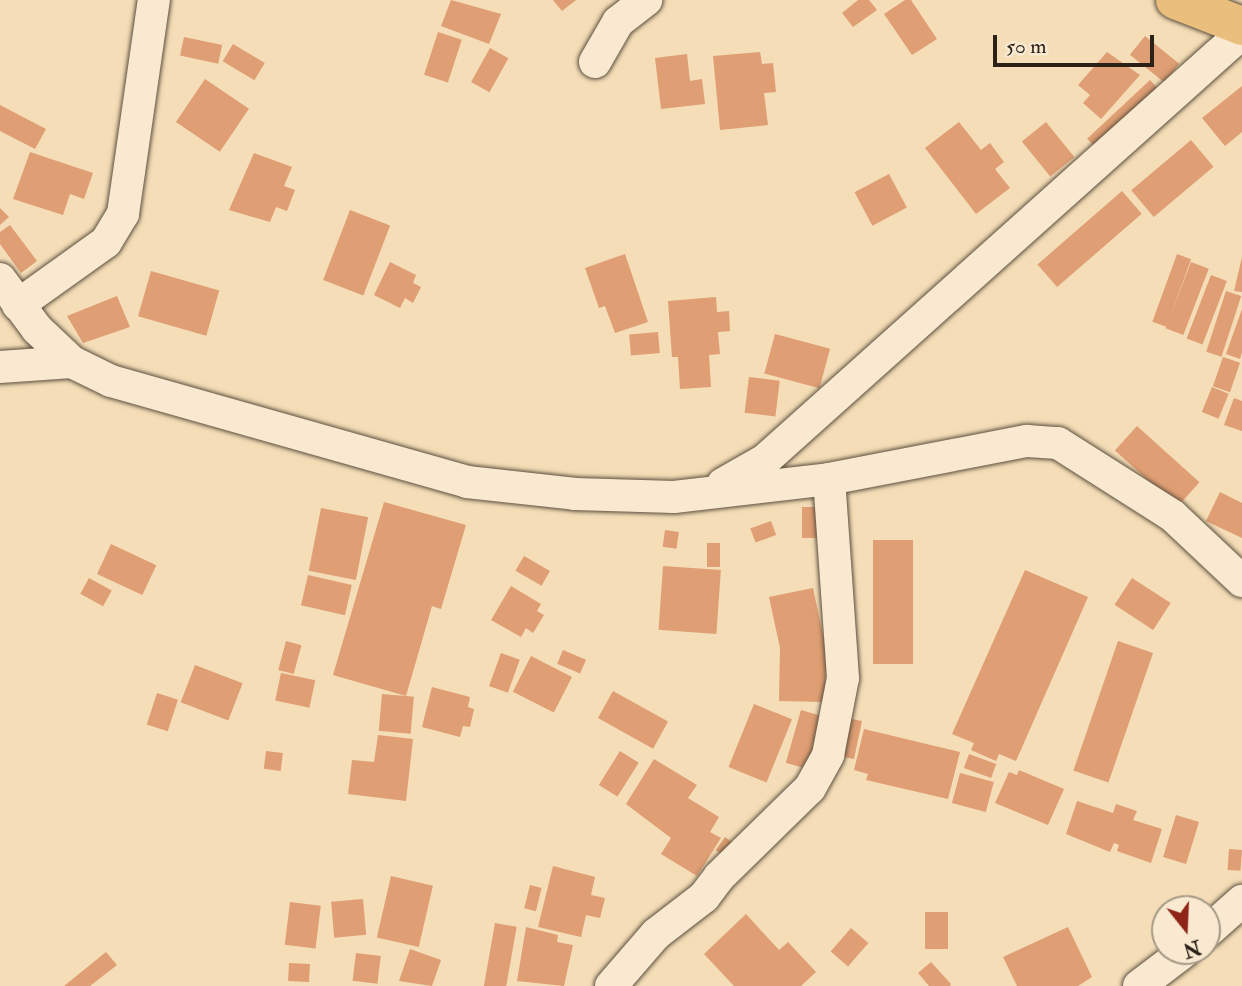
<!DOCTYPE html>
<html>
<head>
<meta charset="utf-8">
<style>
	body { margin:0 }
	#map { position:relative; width:1242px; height:986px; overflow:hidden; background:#f4ddb7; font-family:"IM FELL Double Pica",serif }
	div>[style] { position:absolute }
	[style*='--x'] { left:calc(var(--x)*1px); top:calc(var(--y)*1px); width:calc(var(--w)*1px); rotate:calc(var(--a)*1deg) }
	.building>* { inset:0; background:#df9e73; transform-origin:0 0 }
	.roads { filter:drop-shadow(0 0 2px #5d503f) drop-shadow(0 0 2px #5d503f) }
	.minor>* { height:32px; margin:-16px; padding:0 16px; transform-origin:16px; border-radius:16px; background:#f8e9d0 }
	.major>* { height:38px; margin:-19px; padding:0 19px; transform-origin:19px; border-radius:19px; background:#eabe7c }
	span { translate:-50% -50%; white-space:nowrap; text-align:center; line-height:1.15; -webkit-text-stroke:5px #f8e9d0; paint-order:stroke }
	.north { position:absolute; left:1151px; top:895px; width:70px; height:70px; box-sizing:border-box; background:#f8e9d0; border:2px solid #a69986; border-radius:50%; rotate:162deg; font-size:19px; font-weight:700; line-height:28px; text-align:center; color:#2b2117 }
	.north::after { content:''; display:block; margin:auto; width:24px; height:32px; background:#8f2418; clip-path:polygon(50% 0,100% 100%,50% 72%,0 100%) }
	.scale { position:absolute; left:993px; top:35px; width:161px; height:32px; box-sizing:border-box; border:4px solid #2b2117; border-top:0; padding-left:9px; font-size:21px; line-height:24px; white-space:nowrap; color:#2b2117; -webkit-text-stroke:5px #f8e9d0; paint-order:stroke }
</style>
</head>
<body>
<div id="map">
	<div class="building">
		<i style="clip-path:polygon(451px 0,501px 14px,489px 44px,441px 26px)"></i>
		<i style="clip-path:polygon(553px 0,576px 0,562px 11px)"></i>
		<i style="clip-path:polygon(858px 0,869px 0,877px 10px,853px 27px,842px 13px)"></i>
		<i style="clip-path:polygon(905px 0,911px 0,937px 39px,912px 55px,884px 14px)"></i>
		<i style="left:438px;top:32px;width:25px;height:45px;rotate:18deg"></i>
		<i style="left:1145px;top:36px;width:44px;height:24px;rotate:39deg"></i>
		<i style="left:184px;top:37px;width:39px;height:19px;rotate:12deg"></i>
		<i style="left:233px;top:44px;width:37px;height:20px;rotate:31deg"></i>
		<i style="left:490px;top:48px;width:21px;height:39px;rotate:29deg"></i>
		<i style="clip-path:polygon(760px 52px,762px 64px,773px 63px,776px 92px,764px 93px,768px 125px,720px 130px,713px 56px)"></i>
		<i style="clip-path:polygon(1107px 52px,1140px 75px,1101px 119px,1083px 103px,1090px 95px,1078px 85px)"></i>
		<i style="clip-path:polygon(687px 54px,690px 81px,702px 79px,705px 104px,661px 109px,655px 58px)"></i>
		<i style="left:205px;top:79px;width:53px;height:52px;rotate:34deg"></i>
		<i style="left:1150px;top:80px;width:16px;height:86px;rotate:47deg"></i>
		<i style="clip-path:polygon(1242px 86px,1242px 132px,1225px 146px,1202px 118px)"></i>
		<i style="clip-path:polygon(0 105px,46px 129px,35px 149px,0 131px)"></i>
		<i style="clip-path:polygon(959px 122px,981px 150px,990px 143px,1004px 162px,995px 169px,1010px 188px,976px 214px,925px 148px)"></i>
		<i style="left:1046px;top:122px;width:45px;height:31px;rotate:51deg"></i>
		<i style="left:1191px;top:140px;width:35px;height:78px;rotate:50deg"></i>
		<i style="clip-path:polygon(30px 152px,93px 173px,84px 199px,70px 194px,63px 215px,13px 199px)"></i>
		<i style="clip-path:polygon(254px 153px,292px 167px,284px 186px,295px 190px,287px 211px,276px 207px,270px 222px,229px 210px)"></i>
		<i style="left:889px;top:174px;width:38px;height:39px;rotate:62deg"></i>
		<i style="left:1122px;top:191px;width:30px;height:112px;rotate:49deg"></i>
		<i style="clip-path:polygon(0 208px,9px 217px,0 225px)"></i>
		<i style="left:350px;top:210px;width:43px;height:75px;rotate:21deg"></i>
		<i style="clip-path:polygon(10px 225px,37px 261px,21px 273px,0 244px,0 232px)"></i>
		<i style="clip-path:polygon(625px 254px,648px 322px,615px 333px,605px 306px,599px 308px,585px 268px)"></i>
		<i style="left:1177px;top:254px;width:15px;height:72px;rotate:20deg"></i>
		<i style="clip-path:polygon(1242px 257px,1242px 292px,1234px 291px)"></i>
		<i style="clip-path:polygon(390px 262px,416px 275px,413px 283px,421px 287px,413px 303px,405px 298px,400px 308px,374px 295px)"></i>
		<i style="left:1191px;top:262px;width:19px;height:71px;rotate:21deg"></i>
		<i style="left:151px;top:271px;width:71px;height:47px;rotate:16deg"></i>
		<i style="left:1211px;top:275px;width:17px;height:68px;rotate:21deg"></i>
		<i style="left:1226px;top:291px;width:16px;height:64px;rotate:18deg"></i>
		<i style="clip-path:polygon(117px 296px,130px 327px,83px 343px,67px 316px)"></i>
		<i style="clip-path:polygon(716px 297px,717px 312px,729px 311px,730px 331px,718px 332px,720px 354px,709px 355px,711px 387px,680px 389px,678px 357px,672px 357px,668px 301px)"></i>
		<i style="clip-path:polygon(1242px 309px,1242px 352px,1240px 359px,1226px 354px)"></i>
		<i style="left:658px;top:332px;width:21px;height:29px;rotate:85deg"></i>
		<i style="left:775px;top:334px;width:57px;height:41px;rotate:15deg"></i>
		<i style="left:1223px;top:357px;width:18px;height:31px;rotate:19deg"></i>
		<i style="left:749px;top:377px;width:31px;height:36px;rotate:7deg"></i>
		<i style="left:1212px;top:387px;width:18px;height:27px;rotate:22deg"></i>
		<i style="clip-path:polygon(1234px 398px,1242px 401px,1242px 431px,1224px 425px)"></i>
		<i style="left:1137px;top:426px;width:84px;height:33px;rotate:42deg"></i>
		<i style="clip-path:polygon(1220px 492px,1242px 503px,1242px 538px,1206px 521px)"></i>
		<i style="clip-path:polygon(384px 502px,466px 525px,441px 609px,432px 606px,406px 696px,333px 675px)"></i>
		<i style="left:827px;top:507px;width:31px;height:25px;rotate:90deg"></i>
		<i style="left:321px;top:508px;width:48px;height:64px;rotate:11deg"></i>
		<i style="left:771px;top:521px;width:15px;height:22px;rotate:70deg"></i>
		<i style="left:665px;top:530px;width:14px;height:17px;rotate:8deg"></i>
		<i style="left:913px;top:540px;width:124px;height:40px;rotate:90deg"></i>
		<i style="left:707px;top:543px;width:13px;height:24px"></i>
		<i style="left:111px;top:544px;width:50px;height:33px;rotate:25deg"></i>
		<i style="left:524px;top:556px;width:30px;height:17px;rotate:30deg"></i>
		<i style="left:663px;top:566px;width:58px;height:64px;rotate:4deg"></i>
		<i style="clip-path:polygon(1025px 570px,1088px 597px,1016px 761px,999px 754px,996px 761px,971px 750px,974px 743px,952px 734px)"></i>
		<i style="left:308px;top:575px;width:45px;height:31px;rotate:13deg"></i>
		<i style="left:89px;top:578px;width:26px;height:18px;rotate:29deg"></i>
		<i style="left:1132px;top:578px;width:46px;height:32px;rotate:33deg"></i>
		<i style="clip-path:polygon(511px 586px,541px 604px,537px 611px,544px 615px,533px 633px,526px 628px,521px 637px,491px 620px)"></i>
		<i style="clip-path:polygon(813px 588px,826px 649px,825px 702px,779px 701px,780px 648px,769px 597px)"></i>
		<i style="left:286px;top:641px;width:16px;height:30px;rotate:15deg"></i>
		<i style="left:1118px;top:641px;width:37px;height:137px;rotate:19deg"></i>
		<i style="left:563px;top:650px;width:25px;height:15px;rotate:23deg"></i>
		<i style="left:501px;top:653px;width:20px;height:35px;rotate:20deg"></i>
		<i style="left:531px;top:656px;width:46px;height:40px;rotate:27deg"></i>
		<i style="left:195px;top:665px;width:51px;height:40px;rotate:21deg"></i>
		<i style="left:281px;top:673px;width:35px;height:28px;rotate:12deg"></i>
		<i style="clip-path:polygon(432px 687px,470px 697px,468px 707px,474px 709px,470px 727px,463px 726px,460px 737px,422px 727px)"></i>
		<i style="left:613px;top:691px;width:63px;height:31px;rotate:29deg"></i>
		<i style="left:157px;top:693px;width:22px;height:33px;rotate:18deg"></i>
		<i style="left:382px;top:694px;width:32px;height:37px;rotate:5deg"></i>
		<i style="left:754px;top:704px;width:41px;height:68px;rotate:22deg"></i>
		<i style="left:801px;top:710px;width:25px;height:55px;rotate:16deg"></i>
		<i style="clip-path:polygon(847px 718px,862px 721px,854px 759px,844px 757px,846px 749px,841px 748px)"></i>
		<i style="clip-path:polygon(864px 729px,960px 752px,948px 799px,866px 780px,868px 774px,854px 770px)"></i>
		<i style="clip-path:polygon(378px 735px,413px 739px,406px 801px,348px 794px,352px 760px,374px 762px)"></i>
		<i style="left:266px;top:751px;width:17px;height:18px;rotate:7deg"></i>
		<i style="left:620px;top:751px;width:22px;height:40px;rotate:32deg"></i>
		<i style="left:969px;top:754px;width:29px;height:15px;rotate:20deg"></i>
		<i style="clip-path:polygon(654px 759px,697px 785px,688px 798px,719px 817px,710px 832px,721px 838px,697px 876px,661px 854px,671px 838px,626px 804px)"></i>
		<i style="clip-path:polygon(1019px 770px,1064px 789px,1048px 825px,995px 803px,1009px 772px,1017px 775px)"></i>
		<i style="left:960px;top:773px;width:35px;height:31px;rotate:15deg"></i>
		<i style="clip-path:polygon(1077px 801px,1113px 813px,1116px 804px,1137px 811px,1133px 820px,1162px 829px,1151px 863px,1117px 851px,1119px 845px,1114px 843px,1110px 852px,1066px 834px)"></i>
		<i style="left:1176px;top:815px;width:24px;height:44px;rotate:17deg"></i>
		<i style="left:725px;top:837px;width:14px;height:16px;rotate:36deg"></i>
		<i style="left:1229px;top:849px;width:13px;height:21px;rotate:4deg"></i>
		<i style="clip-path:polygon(553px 866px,595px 877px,591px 895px,605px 898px,600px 918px,586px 915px,581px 937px,538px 927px)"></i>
		<i style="left:391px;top:876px;width:43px;height:63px;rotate:13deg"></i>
		<i style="left:530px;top:885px;width:12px;height:24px;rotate:14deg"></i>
		<i style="left:363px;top:899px;width:36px;height:32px;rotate:85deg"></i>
		<i style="left:290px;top:902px;width:31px;height:43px;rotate:7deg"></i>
		<i style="left:925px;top:912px;width:23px;height:37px"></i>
		<i style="clip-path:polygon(746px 914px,779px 950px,788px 942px,816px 972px,801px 986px,734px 986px,704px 954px)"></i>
		<i style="left:495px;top:923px;width:22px;height:65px;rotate:10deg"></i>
		<i style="clip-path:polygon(526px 927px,558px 935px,557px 942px,573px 945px,564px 986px,517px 981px)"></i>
		<i style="clip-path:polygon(1068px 927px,1092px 977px,1078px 986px,1017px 986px,1003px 957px)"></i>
		<i style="left:851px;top:928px;width:23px;height:31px;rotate:41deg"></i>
		<i style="clip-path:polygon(410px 949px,441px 960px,432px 986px,399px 981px)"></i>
		<i style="clip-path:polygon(106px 952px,117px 965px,90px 986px,64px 986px)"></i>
		<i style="left:356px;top:953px;width:25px;height:28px;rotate:7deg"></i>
		<i style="clip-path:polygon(931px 962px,951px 984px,950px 986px,929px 986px,918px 973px)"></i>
		<i style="left:289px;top:963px;width:21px;height:18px;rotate:3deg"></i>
	</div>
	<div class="roads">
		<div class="minor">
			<i style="--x:595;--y:62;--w:46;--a:-60.1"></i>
			<i style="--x:618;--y:22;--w:36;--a:-38"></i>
			<i style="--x:0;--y:279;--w:62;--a:53.5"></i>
			<i style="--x:37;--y:329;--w:48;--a:43.3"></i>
			<i style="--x:72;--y:362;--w:43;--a:26"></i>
			<i style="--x:111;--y:381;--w:370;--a:15.8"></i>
			<i style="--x:467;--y:482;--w:109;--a:6.3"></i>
			<i style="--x:575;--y:494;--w:99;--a:1.7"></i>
			<i style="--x:674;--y:497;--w:156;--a:-6.6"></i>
			<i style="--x:829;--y:479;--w:202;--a:-10.9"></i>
			<i style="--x:1027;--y:441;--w:31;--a:4"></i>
			<i style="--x:1058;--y:443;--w:136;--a:32.4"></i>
			<i style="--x:1173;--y:516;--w:95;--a:43.3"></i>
			<i style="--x:18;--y:305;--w:108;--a:-35.6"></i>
			<i style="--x:106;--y:242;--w:33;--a:-59"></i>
			<i style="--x:123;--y:214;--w:216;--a:-81.8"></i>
			<i style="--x:0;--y:367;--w:72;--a:-4"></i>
			<i style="--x:723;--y:484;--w:48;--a:-29.7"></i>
			<i style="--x:765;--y:460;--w:640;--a:-41.83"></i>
			<i style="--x:1207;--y:932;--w:47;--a:-41.5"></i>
			<i style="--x:611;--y:986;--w:69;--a:-49.1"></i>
			<i style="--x:656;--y:934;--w:61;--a:-37.6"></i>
			<i style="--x:704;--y:897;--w:25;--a:-53"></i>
			<i style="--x:719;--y:877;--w:127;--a:-44.4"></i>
			<i style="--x:810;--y:788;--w:38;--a:-61"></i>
			<i style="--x:828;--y:755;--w:78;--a:-79"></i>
			<i style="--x:843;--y:678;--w:199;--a:-94"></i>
			<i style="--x:1139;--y:986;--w:58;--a:-37.3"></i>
		</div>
		<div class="major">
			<i style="--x:1175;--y:0;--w:72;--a:21.2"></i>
		</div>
	</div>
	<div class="north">N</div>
	<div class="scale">50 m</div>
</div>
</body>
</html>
